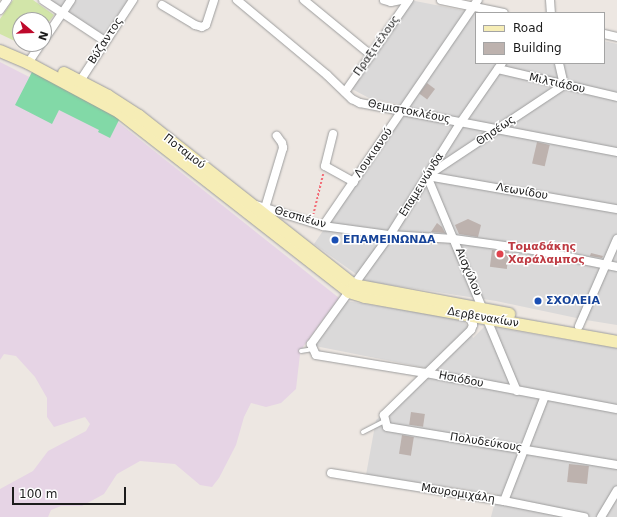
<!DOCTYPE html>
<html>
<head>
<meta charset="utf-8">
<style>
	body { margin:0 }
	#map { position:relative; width:617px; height:517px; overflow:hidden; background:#ede7e2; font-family:"DejaVu Sans",sans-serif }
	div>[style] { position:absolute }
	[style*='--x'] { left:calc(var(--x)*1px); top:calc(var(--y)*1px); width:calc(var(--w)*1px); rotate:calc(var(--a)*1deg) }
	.residential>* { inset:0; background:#dad9d9 }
	.industrial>* { inset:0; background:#e6d4e5 }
	.grass>* { inset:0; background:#d2e5a9 }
	.pitch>* { inset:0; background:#82d9a7 }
	.building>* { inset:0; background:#bdb2ae; transform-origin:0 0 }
	.path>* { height:1.5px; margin-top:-0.75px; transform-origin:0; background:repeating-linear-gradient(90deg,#f36c77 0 2px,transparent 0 4px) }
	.roads { filter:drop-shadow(0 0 1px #9d9d9d) drop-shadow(0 0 1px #9d9d9d) }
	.lane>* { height:4px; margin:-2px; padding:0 2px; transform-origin:2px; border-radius:2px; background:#fff }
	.street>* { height:8px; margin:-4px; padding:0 4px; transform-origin:4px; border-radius:4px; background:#fff }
	.secondary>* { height:12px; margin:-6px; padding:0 6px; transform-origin:6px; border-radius:6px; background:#f6edb6 }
	.dots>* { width:11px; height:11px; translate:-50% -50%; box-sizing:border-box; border:2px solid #fff; border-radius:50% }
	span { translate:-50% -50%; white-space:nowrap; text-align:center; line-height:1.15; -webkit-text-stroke:3px #fff; paint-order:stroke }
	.street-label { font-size:11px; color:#1c1c1c }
	.transit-label { font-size:11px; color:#164399; font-weight:700 }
	.left { translate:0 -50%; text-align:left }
	.health-label { font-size:11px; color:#be3a42; font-weight:700 }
	.legend { position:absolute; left:475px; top:12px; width:130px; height:52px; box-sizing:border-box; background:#fff; border:1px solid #a4a4a4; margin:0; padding:5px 7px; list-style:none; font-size:12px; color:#1c1c1c }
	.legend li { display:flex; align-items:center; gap:8px; height:20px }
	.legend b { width:20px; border:1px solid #a4a4a4 }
	.north { position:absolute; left:12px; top:12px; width:40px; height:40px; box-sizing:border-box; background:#fff; border:1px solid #a4a4a4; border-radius:50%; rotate:109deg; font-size:11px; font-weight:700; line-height:16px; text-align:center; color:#1c1c1c }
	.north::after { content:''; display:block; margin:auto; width:14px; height:18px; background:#be092b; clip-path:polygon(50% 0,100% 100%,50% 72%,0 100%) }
	.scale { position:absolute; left:12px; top:487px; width:114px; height:18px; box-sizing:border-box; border:2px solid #1c1c1c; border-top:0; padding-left:5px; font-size:12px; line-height:14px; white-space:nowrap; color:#1c1c1c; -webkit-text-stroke:3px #fff; paint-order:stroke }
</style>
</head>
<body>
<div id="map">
	<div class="residential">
		<i style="clip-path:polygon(50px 0,128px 0,103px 36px)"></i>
		<i style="clip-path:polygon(410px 0,476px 13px,476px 63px,604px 63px,604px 41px,617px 44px,617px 325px,586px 320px,496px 301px,371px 282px,363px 279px,314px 244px,408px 106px,369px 98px,352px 89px)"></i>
		<i style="clip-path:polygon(347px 301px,464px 320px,473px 338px,485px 326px,617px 348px,617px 517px,491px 517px,497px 494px,366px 475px,376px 420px,436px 370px,315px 346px)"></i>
	</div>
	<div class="industrial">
		<i style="clip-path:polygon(0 62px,119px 123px,339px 298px,303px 347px,300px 354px,296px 389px,281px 403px,266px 407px,251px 403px,244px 417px,236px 445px,219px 478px,212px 487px,200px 485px,175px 464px,140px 461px,117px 474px,104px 494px,82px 506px,61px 506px,51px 510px,48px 517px,0 517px,0 489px,33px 471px,48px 451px,86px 431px,90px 424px,85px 417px,54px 427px,47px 417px,47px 398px,35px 377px,16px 356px,4px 354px,0 360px)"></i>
	</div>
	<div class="grass">
		<i style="clip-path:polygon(13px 0,33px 0,54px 15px,44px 28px,44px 20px,20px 20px,20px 36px,17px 42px,0 34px,0 19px)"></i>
	</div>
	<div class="pitch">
		<i style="clip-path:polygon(33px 70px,121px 116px,110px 138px,98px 132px,99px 130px,59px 110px,52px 124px,15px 105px)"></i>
	</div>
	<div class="building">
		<i style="left:427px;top:83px;width:10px;height:13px;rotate:37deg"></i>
		<i style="left:537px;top:142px;width:13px;height:22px;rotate:13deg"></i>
		<i style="clip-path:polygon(468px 219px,481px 225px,478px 237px,459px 234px,455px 225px)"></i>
		<i style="clip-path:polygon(437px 223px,442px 227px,445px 233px,431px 232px)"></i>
		<i style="left:492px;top:250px;width:17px;height:17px;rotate:7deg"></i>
		<i style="clip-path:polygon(591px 253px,603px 256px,602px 258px,590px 256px)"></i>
		<i style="left:411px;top:412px;width:14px;height:13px;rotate:8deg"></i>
		<i style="left:402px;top:435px;width:12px;height:19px;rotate:9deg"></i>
		<i style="left:569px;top:464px;width:20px;height:18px;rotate:6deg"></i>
	</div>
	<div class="path">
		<i style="--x:313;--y:215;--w:42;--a:-76.3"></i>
	</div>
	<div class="roads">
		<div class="lane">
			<i style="--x:301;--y:351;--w:12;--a:-9"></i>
			<i style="--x:363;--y:432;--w:25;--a:-27"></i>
		</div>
		<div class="street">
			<i style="--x:43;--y:0;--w:74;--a:33.5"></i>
			<i style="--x:237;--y:0;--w:117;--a:39.8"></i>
			<i style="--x:327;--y:75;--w:35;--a:44"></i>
			<i style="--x:352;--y:99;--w:9;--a:27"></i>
			<i style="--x:360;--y:103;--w:262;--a:10.8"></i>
			<i style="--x:304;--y:0;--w:87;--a:39.4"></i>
			<i style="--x:384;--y:0;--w:7;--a:16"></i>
			<i style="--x:391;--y:2;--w:10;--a:-11"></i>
			<i style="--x:441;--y:0;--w:64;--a:11.7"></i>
			<i style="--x:550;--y:0;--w:13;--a:86"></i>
			<i style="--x:162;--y:5;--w:39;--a:31"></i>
			<i style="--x:195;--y:25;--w:7;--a:16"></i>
			<i style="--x:202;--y:27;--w:4;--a:-27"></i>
			<i style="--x:206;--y:25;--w:26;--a:-72"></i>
			<i style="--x:0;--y:10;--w:12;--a:-55"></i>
			<i style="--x:604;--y:34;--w:13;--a:13"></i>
			<i style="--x:44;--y:40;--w:48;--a:-56"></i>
			<i style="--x:28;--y:63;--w:23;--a:-56"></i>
			<i style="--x:502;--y:63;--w:72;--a:124.8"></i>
			<i style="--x:461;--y:122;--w:133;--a:122.1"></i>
			<i style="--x:390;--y:235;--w:135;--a:125.9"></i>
			<i style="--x:311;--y:344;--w:12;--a:66"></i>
			<i style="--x:316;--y:355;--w:111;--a:9.3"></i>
			<i style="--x:426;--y:373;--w:194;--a:10.7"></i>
			<i style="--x:498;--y:69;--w:122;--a:13.2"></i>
			<i style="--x:80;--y:81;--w:97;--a:-56.8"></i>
			<i style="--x:345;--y:92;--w:112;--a:-55.2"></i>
			<i style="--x:333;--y:134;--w:33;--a:104"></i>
			<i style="--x:325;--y:166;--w:33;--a:29"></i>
			<i style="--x:430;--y:174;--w:161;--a:-33.6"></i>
			<i style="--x:564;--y:85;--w:23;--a:-103"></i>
			<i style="--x:427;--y:176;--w:233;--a:67.3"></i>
			<i style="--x:427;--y:176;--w:193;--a:9.9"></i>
			<i style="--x:256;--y:205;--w:70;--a:17.4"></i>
			<i style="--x:323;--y:226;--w:68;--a:7.7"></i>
			<i style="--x:390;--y:235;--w:64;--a:3.6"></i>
			<i style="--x:454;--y:239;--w:80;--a:7.9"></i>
			<i style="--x:533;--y:250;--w:86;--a:11.4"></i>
			<i style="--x:265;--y:208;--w:63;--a:-73.3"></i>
			<i style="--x:283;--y:148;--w:5;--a:-101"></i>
			<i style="--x:282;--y:143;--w:9;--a:-126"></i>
			<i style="--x:323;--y:226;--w:274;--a:-55.6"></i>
			<i style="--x:468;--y:315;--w:11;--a:63"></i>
			<i style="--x:473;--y:325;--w:5;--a:112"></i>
			<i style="--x:471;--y:330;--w:122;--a:135.7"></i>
			<i style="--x:384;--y:415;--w:12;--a:76"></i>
			<i style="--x:387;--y:427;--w:233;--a:9.4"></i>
			<i style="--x:579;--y:326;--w:95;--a:-66.4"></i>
			<i style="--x:331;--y:473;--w:175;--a:9.2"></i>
			<i style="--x:504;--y:501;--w:82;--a:11.3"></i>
			<i style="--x:504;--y:501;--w:113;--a:-68.7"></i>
			<i style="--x:601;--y:517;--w:31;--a:-59"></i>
		</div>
		<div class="secondary">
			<i style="--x:0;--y:51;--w:30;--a:23"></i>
			<i style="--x:28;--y:63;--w:103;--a:28.3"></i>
			<i style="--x:119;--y:112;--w:292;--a:38"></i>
			<i style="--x:349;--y:292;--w:17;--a:17"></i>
			<i style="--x:365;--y:297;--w:256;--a:10.1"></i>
			<i style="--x:64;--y:73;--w:50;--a:27.6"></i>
			<i style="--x:108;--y:96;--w:37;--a:33"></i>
			<i style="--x:139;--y:116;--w:273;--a:38.2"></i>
			<i style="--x:354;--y:285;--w:158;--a:10.6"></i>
		</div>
	</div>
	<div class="dots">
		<i style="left:335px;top:240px;background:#1a4fb4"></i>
		<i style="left:500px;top:254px;background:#e0444e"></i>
		<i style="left:538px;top:301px;background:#1a4fb4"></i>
	</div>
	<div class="street-label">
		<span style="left:106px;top:41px;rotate:-57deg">Βύζαντος</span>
		<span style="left:377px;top:46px;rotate:-55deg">Πραξιτέλους</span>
		<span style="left:557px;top:84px;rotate:13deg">Μιλτιάδου</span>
		<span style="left:409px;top:112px;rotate:11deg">Θεμιστοκλέους</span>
		<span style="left:496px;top:131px;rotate:-34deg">Θησέως</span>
		<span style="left:184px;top:152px;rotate:38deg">Ποταμού</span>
		<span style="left:374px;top:153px;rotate:-55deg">Λουκιανού</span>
		<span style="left:422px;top:185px;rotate:-58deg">Επαμεινώνδα</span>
		<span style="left:522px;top:192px;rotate:10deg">Λεωνίδου</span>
		<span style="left:300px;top:218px;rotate:16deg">Θεσπιέων</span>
		<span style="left:468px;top:272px;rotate:67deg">Αισχύλου</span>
		<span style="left:483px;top:318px;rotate:10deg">Δερβενακίων</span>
		<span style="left:461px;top:380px;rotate:11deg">Ησιόδου</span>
		<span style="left:486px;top:443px;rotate:9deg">Πολυδεύκους</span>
		<span style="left:458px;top:494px;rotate:9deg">Μαυρομιχάλη</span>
	</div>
	<div class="transit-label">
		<span class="left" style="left:343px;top:240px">ΕΠΑΜΕΙΝΩΝΔΑ</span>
		<span class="left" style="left:546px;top:301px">ΣΧΟΛΕΙΑ</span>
	</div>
	<div class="health-label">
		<span class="left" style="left:508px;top:254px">Τομαδάκης<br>Χαράλαμπος</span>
	</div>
	<ul class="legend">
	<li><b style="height:5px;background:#f6edb6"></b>Road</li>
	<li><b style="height:11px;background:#bdb2ae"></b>Building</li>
	</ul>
	<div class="north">N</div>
	<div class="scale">100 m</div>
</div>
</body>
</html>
